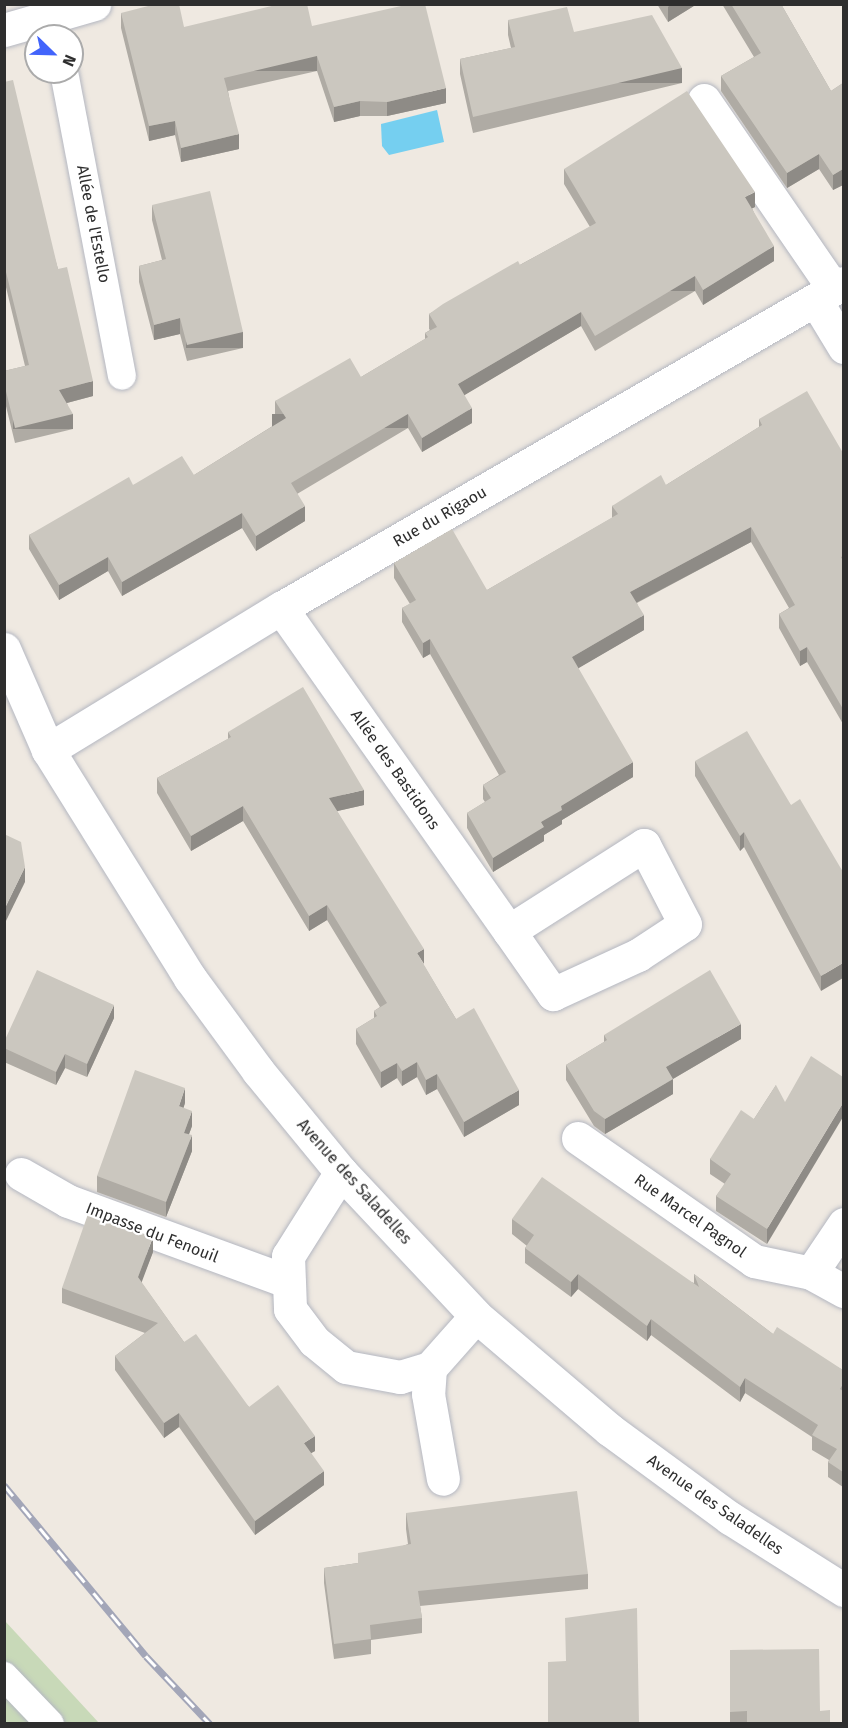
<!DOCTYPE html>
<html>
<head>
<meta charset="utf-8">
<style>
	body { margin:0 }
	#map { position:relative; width:848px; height:1728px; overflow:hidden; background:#efe9e1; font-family:"Fira Sans",sans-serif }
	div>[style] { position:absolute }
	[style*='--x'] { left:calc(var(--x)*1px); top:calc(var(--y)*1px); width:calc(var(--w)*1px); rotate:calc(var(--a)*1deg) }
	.cemetery>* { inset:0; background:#c8d9b8 }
	.water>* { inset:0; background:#75cff0 }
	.roads { filter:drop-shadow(0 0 2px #b4b7c1) drop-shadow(0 0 2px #b4b7c1) }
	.lane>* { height:28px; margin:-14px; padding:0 14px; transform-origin:14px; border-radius:14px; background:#fff }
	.street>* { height:33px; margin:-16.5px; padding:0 16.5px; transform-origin:16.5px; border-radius:16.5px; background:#fff }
	.rail>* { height:7px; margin-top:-3.5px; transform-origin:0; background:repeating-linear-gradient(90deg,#fff 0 14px,#a3a6b8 0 28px); box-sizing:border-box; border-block:2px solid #a3a6b8 }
	.wall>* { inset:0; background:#afaba4 }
	.shaded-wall>* { inset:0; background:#8e8b86; transform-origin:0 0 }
	.building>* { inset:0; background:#cbc7bf }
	span { translate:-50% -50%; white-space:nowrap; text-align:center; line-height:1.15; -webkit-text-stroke:4.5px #fff; paint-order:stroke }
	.street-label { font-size:16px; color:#2e2e2e }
	.frame { position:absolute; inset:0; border:6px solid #2e2e2e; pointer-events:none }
	.north { position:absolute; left:24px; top:24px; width:60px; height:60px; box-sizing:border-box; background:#fff; border:2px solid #ababab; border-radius:50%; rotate:113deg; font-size:16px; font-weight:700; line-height:24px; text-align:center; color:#2e2e2e }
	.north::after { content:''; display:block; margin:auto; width:21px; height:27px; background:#4264fb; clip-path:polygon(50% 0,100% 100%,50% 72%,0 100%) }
</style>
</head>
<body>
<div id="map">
	<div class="cemetery">
		<i style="clip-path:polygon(5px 1621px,99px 1723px,5px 1723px)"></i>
	</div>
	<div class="water">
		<i style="clip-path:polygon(437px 110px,444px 142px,389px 155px,382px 146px,381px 124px)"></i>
	</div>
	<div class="roads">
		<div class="lane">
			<i style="--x:64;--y:72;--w:309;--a:79.2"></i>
			<i style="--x:4;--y:1676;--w:66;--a:46.2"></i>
		</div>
		<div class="street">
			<i style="--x:4;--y:30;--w:94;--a:-16.1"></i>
			<i style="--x:704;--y:100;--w:229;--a:55.5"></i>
			<i style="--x:816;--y:301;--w:54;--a:58.7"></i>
			<i style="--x:281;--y:608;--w:395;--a:54.8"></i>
			<i style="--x:509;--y:931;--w:77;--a:55.1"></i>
			<i style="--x:553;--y:994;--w:94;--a:-24.6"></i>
			<i style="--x:638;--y:955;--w:56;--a:-33.4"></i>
			<i style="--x:685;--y:924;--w:89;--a:-117.4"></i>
			<i style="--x:644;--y:845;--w:160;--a:147.5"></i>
			<i style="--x:4;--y:649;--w:110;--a:66.5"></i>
			<i style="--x:48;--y:750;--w:269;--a:58.1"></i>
			<i style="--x:190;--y:978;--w:115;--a:53.8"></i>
			<i style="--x:258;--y:1071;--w:131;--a:50.6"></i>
			<i style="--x:341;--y:1172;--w:197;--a:46.8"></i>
			<i style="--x:476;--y:1316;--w:176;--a:40.4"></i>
			<i style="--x:610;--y:1430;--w:149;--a:36.3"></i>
			<i style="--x:730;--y:1518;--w:135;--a:32.3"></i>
			<i style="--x:48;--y:750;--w:273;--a:-31.4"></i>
			<i style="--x:281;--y:608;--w:650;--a:-30"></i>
			<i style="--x:578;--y:1138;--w:215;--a:34.9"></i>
			<i style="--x:754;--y:1261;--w:58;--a:11.9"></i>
			<i style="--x:341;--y:1172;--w:99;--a:122.2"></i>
			<i style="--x:288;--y:1256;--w:53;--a:87.8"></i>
			<i style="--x:290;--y:1309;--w:40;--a:53"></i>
			<i style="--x:314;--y:1341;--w:41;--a:39.1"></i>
			<i style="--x:346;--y:1367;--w:55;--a:10.5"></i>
			<i style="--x:400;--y:1377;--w:31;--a:-17"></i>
			<i style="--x:430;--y:1368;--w:69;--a:-48.5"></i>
			<i style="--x:21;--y:1174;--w:54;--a:29.9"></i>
			<i style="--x:68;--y:1201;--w:235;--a:20.1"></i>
			<i style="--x:844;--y:1224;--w:59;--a:124"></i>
			<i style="--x:811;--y:1273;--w:38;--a:29"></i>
			<i style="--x:430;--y:1368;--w:26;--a:94"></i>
			<i style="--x:428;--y:1394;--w:86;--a:80"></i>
		</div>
	</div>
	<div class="rail">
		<i style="--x:4;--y:1485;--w:222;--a:50.3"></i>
		<i style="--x:146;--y:1656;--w:93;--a:46.7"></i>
	</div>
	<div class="wall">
		<i style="clip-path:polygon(657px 4px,697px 4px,668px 22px)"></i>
		<i style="clip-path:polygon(722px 4px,781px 4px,831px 91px,843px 83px,843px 185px,833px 190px,819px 169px,787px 188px,721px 91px,721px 76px,754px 57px)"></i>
		<i style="clip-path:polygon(121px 13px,184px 27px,312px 26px,446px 103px,387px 116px,360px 116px,334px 122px,317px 71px,228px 91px,239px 149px,181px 162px,175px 135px,149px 141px,121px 28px)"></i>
		<i style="clip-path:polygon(508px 20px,574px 32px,682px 83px,473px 133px,460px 74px,460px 59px,511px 48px,508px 35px)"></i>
		<i style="clip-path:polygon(4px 82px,58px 269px,93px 396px,67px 403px,73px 429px,15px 443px,4px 398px,4px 371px,25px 366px,4px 279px)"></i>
		<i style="clip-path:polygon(564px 169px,755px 207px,752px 208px,774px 261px,703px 305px,695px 291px,595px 351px,581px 326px,464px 395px,472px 423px,422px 452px,408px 428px,297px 494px,305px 521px,256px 551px,242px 528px,122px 596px,108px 571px,59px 600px,29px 549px,29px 535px,133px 485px,194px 475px,279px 422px,275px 416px,275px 401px,361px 377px,425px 339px,425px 333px,430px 330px,429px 329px,429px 314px,590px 227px,564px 184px)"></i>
		<i style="clip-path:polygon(152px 205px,243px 348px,187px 361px,180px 334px,154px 340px,139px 282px,139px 266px,162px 260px,152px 220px)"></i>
		<i style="clip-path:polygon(759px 419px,843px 453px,843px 724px,807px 662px,800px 666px,779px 628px,779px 614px,789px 608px,751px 542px,637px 603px,644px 630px,578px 668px,633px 777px,562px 820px,562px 824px,544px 835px,544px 841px,493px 872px,467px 828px,467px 813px,485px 802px,483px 799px,483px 785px,499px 775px,430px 654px,423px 658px,402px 622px,402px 608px,410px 604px,394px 578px,394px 563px,487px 590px,612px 518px,612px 506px,666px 485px,759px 427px)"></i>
		<i style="clip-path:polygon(228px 732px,364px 805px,337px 811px,423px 964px,456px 1019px,519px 1105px,464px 1137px,437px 1089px,426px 1095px,417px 1077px,402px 1086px,397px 1078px,381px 1088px,356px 1044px,356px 1029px,374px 1018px,374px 1011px,380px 1007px,327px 920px,309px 931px,243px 821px,191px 851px,157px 793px,157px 778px,228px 739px)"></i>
		<i style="clip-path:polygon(695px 761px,791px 805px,843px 872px,821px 991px,744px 847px,740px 851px,695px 776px)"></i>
		<i style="clip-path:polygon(114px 1018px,87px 1077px,65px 1068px,56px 1085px,4px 1062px,4px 1042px)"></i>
		<i style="clip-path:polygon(604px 1035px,741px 1039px,673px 1079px,673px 1094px,605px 1134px,594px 1126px,566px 1080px,566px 1065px,604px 1042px)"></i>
		<i style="clip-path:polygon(776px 1085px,767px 1244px,716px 1211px,716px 1196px,725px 1184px,710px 1174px,710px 1159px,754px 1119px)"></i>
		<i style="clip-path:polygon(185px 1103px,183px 1108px,192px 1126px,189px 1134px,192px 1151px,166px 1217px,97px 1192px,97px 1176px)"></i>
		<i style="clip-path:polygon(512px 1219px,694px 1283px,694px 1274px,773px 1334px,843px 1370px,843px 1487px,828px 1477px,828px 1462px,829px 1460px,812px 1450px,812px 1437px,745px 1393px,740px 1402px,651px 1335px,647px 1341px,578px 1289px,571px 1297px,525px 1263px,525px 1248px,527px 1246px,512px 1234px)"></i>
		<i style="clip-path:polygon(153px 1252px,141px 1282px,184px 1342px,249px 1407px,315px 1451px,311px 1453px,324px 1485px,255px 1535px,179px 1427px,164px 1438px,115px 1370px,115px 1356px,145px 1333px,62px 1303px,62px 1288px)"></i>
		<i style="clip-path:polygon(406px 1513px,588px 1574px,588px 1589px,420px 1606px,422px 1618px,422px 1633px,371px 1640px,371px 1654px,334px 1659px,324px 1583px,324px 1568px,358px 1563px,408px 1544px,406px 1529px)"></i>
		<i style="clip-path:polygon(730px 1650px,820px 1711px,830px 1724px,730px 1724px)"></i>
	</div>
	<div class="shaded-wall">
		<i style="clip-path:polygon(671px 4px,697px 4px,668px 22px,668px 7px)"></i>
		<i style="left:317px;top:56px;width:15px;height:96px;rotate:90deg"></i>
		<i style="left:682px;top:68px;width:15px;height:215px;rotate:90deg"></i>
		<i style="clip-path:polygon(446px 88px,446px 103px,387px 116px,387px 102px)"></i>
		<i style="clip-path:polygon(360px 101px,360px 116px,334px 122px,334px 107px)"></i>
		<i style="clip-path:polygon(175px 121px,175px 135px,149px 141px,149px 126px)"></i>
		<i style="clip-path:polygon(239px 134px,239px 149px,181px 162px,181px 148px)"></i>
		<i style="clip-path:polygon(819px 154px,819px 169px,787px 188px,787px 173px)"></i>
		<i style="clip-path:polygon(843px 169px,843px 185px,833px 190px,833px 175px)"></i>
		<i style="clip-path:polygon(755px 192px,755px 207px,745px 212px,745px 197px)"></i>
		<i style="clip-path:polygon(774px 246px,774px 261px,703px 305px,703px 290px)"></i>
		<i style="left:695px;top:276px;width:15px;height:117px;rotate:90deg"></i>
		<i style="clip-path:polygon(581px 312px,581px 326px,458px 399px,458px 384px)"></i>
		<i style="clip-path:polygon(180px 318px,180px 334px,154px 340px,154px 325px)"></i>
		<i style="left:243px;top:332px;width:16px;height:57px;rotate:90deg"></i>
		<i style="clip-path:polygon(93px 381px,93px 396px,59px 405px,59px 390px)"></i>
		<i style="clip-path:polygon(472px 408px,472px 423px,422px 452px,422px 438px)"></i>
		<i style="left:73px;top:414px;width:15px;height:60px;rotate:90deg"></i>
		<i style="left:408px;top:414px;width:14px;height:136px;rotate:90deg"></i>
		<i style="clip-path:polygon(305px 506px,305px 521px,256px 551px,256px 536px)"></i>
		<i style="clip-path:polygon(242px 513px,242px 528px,122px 596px,122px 582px)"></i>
		<i style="clip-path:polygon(751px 527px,751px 542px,630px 606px,630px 592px)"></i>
		<i style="clip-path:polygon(108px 557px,108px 571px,59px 600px,59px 585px)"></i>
		<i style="clip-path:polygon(644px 615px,644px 630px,572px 672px,572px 657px)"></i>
		<i style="clip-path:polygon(430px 639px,430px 654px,423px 658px,423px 643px)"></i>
		<i style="clip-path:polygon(807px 647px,807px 662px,800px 666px,800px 651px)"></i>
		<i style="clip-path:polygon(633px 762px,633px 777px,562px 820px,562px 824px,544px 835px,544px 841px,493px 872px,493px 858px,541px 822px,561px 806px)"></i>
		<i style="clip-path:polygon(364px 790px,364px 805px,329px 813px,329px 798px)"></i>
		<i style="clip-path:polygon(243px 806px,243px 821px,191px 851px,191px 836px)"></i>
		<i style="clip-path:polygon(744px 832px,744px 847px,740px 851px,740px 836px)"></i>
		<i style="clip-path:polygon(25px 867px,25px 882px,4px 925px,4px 910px)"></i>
		<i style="clip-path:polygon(327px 905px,327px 920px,309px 931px,309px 916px)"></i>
		<i style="clip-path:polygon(424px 949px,424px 964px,417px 953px)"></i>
		<i style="clip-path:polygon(843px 963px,843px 978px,821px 991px,821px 976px)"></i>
		<i style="clip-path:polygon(114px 1005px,114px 1018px,87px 1077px,87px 1064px)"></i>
		<i style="clip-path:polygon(741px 1024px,741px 1039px,666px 1083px,666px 1067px)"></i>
		<i style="clip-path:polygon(65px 1054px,65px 1068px,56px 1085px,56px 1072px)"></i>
		<i style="clip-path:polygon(417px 1062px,417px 1077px,402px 1086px,402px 1071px)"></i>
		<i style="clip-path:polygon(397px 1063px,397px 1078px,381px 1088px,381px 1072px)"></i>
		<i style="clip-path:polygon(437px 1074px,437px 1089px,426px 1095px,426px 1080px)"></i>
		<i style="clip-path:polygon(673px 1079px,673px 1094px,605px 1134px,605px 1119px)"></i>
		<i style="clip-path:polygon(185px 1088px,185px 1103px,179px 1122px,179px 1106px)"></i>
		<i style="clip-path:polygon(519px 1090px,519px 1105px,464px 1137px,464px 1122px)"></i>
		<i style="clip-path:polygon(843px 1103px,843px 1117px,767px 1244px,767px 1229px)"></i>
		<i style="clip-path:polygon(192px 1111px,192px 1126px,184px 1148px,184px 1133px)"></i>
		<i style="clip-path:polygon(192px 1135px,192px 1151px,166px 1217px,166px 1202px)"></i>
		<i style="clip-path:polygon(153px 1237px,153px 1252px,138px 1292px,138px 1277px)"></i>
		<i style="clip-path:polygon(578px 1274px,578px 1289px,571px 1297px,571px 1282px)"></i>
		<i style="clip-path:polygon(651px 1319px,651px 1335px,647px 1341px,647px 1326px)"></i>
		<i style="clip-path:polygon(745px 1378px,745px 1393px,740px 1402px,740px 1387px)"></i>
		<i style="clip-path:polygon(179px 1413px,179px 1427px,164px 1438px,164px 1423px)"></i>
		<i style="clip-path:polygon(315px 1436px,315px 1451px,304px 1457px,304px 1443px)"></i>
		<i style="clip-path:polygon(324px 1471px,324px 1485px,255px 1535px,255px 1521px)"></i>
	</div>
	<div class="building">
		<i style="clip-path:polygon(156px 4px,179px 4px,184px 27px,280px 4px,307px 4px,312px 26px,410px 4px,425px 4px,446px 88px,387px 102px,360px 101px,334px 107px,317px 56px,224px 78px,239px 134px,181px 148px,175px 121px,149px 126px,121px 13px)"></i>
		<i style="clip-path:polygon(731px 4px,781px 4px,831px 91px,843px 83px,843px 169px,833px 175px,819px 154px,787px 173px,721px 76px,761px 53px)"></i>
		<i style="clip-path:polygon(567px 7px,574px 32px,652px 15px,682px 68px,473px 117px,460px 59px,515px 47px,508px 20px)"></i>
		<i style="clip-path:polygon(13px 80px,58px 269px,67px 267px,93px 381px,59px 390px,73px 414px,15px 428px,4px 383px,4px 371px,29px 365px,4px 264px,4px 82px)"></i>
		<i style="clip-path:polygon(687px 91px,755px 192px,745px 197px,774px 246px,703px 290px,695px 276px,595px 336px,581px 312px,458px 384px,472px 408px,422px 438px,408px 414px,291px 483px,305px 506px,256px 536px,242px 513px,122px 582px,108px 557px,59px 585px,29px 535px,129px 477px,133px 485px,182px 456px,194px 475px,286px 418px,275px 401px,350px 358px,361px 377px,428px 337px,425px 333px,437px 327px,429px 314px,443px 304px,518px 261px,520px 265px,596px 223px,564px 169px)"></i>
		<i style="clip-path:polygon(210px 191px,243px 332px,187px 345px,180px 318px,154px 325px,139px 266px,166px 259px,152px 205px)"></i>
		<i style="clip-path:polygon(807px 391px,843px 453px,843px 556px,841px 557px,843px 561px,843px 709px,807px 647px,800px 651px,779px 614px,795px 605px,751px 527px,630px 592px,644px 615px,572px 657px,633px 762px,561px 806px,562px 810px,541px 822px,544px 827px,493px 858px,467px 813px,491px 798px,483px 785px,506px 772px,430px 639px,423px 643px,402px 608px,416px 600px,394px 563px,452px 529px,487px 590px,618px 514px,612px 506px,661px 475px,666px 485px,762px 425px,759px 419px)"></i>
		<i style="clip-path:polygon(303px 687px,364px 790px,329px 798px,424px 949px,417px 953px,456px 1019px,474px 1008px,519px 1090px,464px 1122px,437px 1074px,426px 1080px,417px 1062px,402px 1071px,397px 1063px,381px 1072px,356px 1029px,377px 1016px,374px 1011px,387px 1003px,327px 905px,309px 916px,243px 806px,191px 836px,157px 778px,231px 737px,228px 732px)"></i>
		<i style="clip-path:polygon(747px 731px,791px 805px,800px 799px,843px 872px,843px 963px,821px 976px,744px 832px,740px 836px,695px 761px)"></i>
		<i style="clip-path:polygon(4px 834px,21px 842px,25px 867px,4px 910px)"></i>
		<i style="clip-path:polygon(37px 970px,114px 1005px,87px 1064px,65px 1054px,56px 1072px,4px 1048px,4px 1042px)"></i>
		<i style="clip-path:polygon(710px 970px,741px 1024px,666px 1067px,673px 1079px,605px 1119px,594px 1111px,566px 1065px,607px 1040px,604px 1035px)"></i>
		<i style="clip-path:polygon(811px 1056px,843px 1077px,843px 1103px,767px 1229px,716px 1196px,731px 1174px,710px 1159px,741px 1110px,754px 1119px,776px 1085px,785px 1102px)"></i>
		<i style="clip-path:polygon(135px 1070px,185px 1088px,179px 1106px,192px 1111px,184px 1133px,192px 1135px,166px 1202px,97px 1176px)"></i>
		<i style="clip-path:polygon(542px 1177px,699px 1287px,694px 1274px,773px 1334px,777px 1327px,843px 1370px,843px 1384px,840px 1389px,843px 1391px,843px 1472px,828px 1462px,837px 1449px,812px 1435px,818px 1425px,745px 1378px,740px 1387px,651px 1319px,647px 1326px,578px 1274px,571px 1282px,525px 1248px,534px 1235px,512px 1219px)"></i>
		<i style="clip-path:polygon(88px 1214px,153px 1237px,138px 1277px,184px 1342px,196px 1334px,249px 1407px,278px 1385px,315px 1436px,304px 1443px,324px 1471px,255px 1521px,179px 1413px,164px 1423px,115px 1356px,158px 1323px,62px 1288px)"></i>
		<i style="clip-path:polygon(577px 1491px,588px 1574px,418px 1591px,422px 1618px,370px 1625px,371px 1639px,334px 1644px,324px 1568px,358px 1563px,358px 1553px,411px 1544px,406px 1513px)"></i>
		<i style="clip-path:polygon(637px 1608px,639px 1724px,548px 1724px,548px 1662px,566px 1661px,565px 1618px)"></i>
		<i style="clip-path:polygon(819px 1649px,820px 1711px,830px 1710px,830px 1724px,747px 1724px,747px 1711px,730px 1712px,730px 1650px)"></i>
	</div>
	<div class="street-label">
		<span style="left:93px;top:224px;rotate:79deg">Allée de l'Estello</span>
		<span style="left:440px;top:517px;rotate:-30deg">Rue du Rigaou</span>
		<span style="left:395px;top:770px;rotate:55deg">Allée des Bastidons</span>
		<span style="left:354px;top:1182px;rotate:48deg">Avenue des Saladelles</span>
		<span style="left:690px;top:1216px;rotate:35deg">Rue Marcel Pagnol</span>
		<span style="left:152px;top:1233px;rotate:21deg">Impasse du Fenouil</span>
		<span style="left:715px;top:1505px;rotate:35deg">Avenue des Saladelles</span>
	</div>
	<div class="frame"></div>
	<div class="north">N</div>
</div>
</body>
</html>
